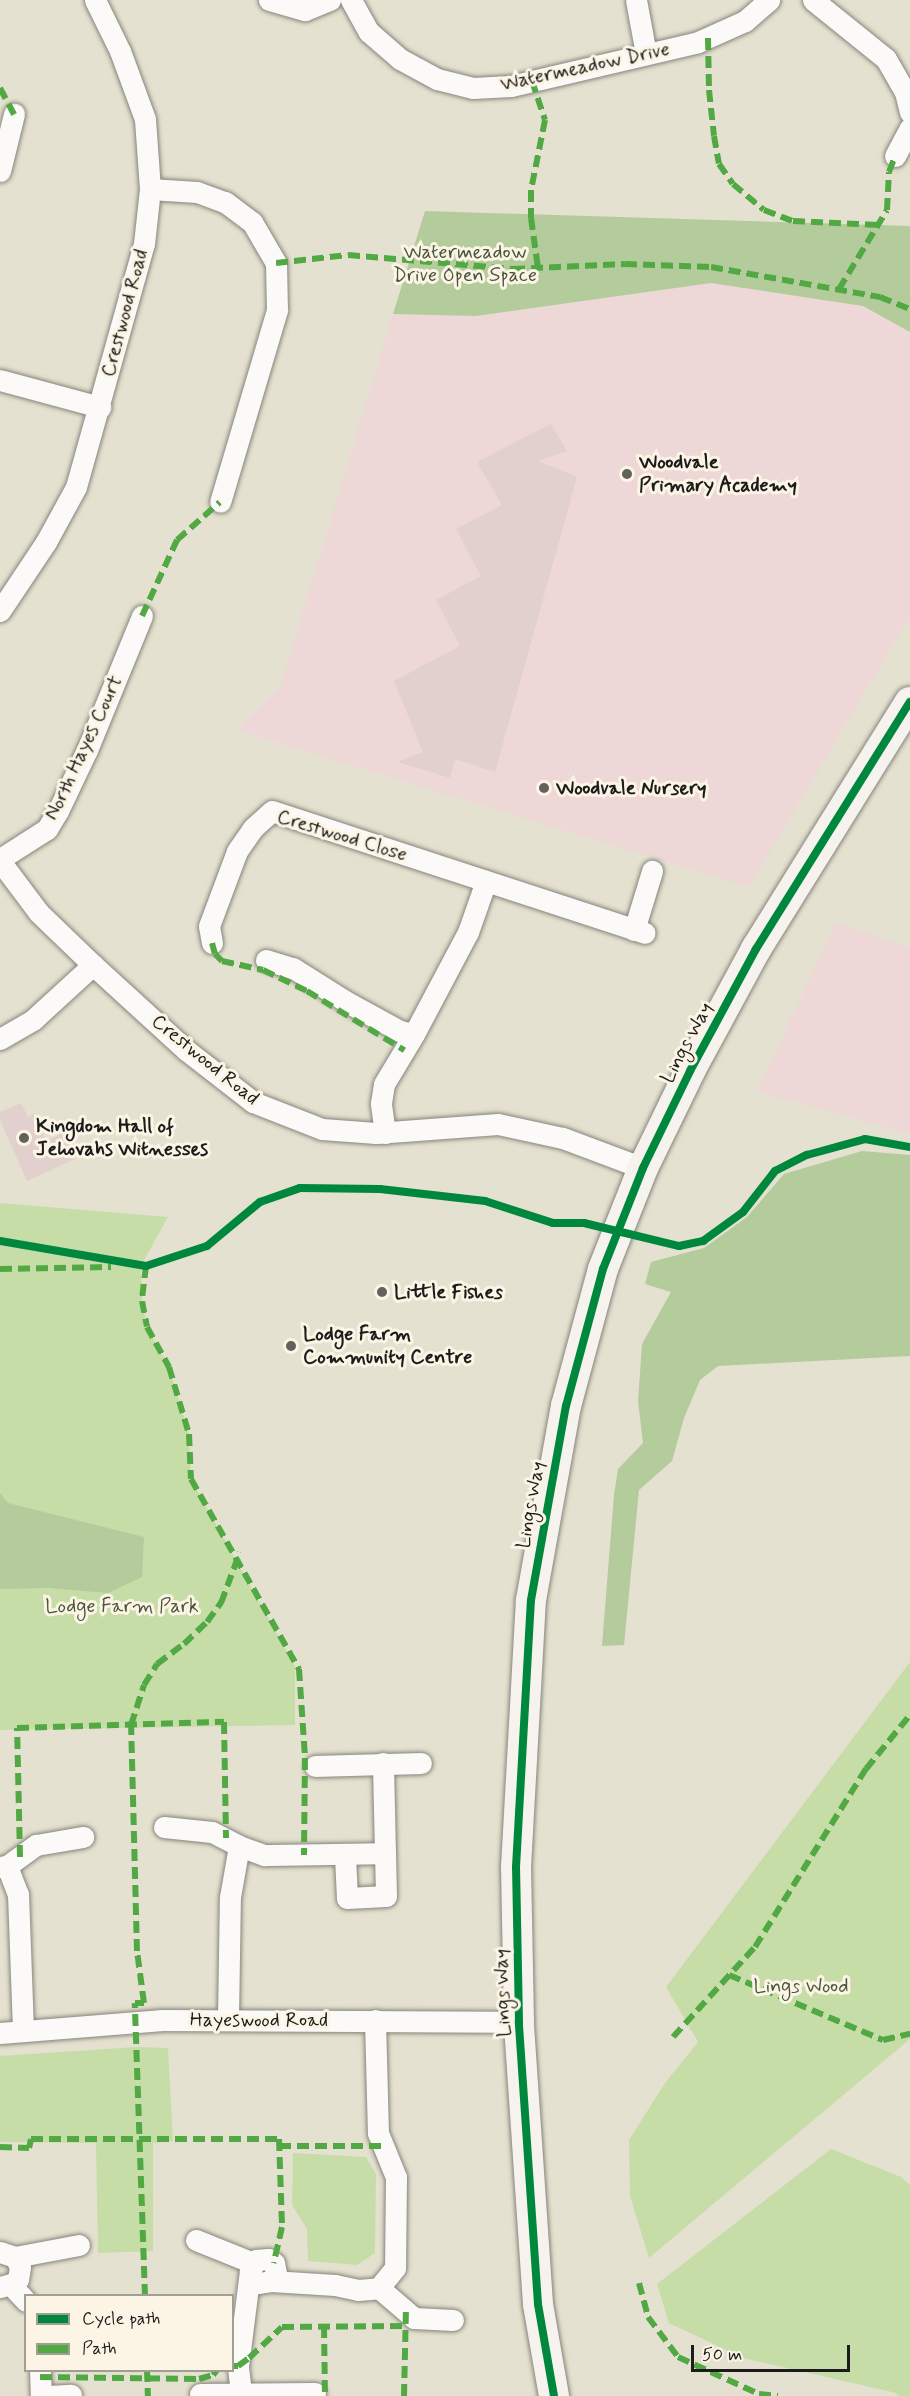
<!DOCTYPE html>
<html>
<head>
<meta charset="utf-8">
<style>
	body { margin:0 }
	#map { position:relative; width:910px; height:2396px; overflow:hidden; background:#e5e1d0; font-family:Mynerve,sans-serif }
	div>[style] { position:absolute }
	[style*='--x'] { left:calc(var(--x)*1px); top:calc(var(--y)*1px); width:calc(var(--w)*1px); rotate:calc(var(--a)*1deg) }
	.built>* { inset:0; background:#edd7d7 }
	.green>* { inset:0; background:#c7dda7 }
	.forest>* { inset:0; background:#b4cb9c }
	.building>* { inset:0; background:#e1d0cd }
	.roads { filter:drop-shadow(0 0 2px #86857c) drop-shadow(0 0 2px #86857c) }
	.street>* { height:21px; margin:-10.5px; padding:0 10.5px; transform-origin:10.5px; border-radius:10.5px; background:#fbfaf8 }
	.secondary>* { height:30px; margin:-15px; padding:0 15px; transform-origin:15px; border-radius:15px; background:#f6f2ee }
	.quiet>* { height:6px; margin-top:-3px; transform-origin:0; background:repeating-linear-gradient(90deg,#52a943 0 12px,transparent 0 18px) }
	.cycleway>* { height:8px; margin:-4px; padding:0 4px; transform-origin:4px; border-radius:4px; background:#00873e }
	.dots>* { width:16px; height:16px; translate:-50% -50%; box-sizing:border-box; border:3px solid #fcf5e5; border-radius:50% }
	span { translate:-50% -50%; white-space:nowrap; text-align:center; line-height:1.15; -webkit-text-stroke:6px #fcf5e5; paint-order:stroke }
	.street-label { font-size:20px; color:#1c1c1c }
	.park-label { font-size:20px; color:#48553c }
	.poi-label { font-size:20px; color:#1c1c1c; font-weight:700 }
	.left { translate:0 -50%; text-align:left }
	.legend { position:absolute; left:24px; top:2294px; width:210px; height:78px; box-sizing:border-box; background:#fcf5e5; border:2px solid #a29e95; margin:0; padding:8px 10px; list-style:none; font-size:18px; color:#1c1c1c }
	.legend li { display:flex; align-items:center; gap:12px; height:30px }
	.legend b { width:30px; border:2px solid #a29e95 }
	.scale { position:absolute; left:691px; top:2345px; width:159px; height:27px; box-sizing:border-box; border:3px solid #1c1c1c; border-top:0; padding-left:8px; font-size:18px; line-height:21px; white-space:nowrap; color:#1c1c1c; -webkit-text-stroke:4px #fcf5e5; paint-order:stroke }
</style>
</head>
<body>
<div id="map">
	<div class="built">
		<i style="clip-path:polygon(711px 283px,863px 306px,910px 332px,910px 616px,749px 887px,236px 730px,280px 687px,393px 314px,476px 316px)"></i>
		<i style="clip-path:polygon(836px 923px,910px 948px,910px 1134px,757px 1091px)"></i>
	</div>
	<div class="green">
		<i style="clip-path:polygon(0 1203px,168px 1217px,141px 1266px,142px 1301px,147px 1327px,169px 1367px,189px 1434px,191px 1479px,295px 1666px,295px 1725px,0 1730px)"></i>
		<i style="clip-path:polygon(910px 1662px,910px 2039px,649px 2258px,630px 2196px,629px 2140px,665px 2083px,698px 2042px,666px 1987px)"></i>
		<i style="clip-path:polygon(136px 2047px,168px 2048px,173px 2141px,153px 2143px,153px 2251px,98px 2253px,96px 2143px,0 2142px,0 2056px)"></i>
		<i style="clip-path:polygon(831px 2149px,901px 2177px,910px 2185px,910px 2396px,898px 2396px,896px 2393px,743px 2358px,669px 2323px,657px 2284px)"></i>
		<i style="clip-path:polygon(293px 2153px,366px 2157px,376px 2174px,375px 2253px,357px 2265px,308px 2261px,307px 2229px,292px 2205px)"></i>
	</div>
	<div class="forest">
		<i style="clip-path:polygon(425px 211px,910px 226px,910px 332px,863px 306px,711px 283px,476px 316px,393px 314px)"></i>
		<i style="clip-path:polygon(862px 1151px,910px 1155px,910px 1356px,718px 1366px,700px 1380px,684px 1418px,672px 1461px,639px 1490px,624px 1645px,602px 1646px,614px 1495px,618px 1469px,643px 1443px,638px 1401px,642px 1344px,671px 1292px,645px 1284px,651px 1262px,704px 1248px,747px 1217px,784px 1174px)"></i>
		<i style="clip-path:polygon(0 1493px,8px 1503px,144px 1537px,142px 1577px,108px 1593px,49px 1588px,0 1589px)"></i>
	</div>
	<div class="building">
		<i style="clip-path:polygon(551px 424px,567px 451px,538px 461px,577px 477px,495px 772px,455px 759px,450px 778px,398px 762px,423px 752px,394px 681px,460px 646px,436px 600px,481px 576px,456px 529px,502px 505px,477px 462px)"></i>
		<i style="clip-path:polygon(21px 1103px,28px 1117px,34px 1114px,46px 1141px,63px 1133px,75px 1159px,27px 1181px,0 1120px,0 1112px)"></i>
	</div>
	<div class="roads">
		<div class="street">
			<i style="--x:269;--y:0;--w:37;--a:16"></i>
			<i style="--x:305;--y:10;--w:27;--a:-22"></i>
			<i style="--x:351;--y:0;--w:37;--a:61"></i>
			<i style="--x:369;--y:32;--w:41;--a:41.1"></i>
			<i style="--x:400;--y:59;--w:42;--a:28.4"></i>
			<i style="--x:437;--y:79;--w:37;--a:14"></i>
			<i style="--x:473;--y:88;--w:38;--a:-3"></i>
			<i style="--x:511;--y:86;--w:192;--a:-13.2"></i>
			<i style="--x:698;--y:42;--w:51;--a:-24.1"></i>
			<i style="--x:745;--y:21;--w:32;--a:-41"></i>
			<i style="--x:636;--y:0;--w:55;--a:79.5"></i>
			<i style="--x:813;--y:0;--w:94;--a:38.9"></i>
			<i style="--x:886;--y:59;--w:38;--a:60"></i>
			<i style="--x:905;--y:92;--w:21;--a:76"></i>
			<i style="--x:895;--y:156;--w:32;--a:-62"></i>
			<i style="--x:0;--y:171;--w:59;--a:-76.2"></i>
			<i style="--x:150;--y:189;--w:47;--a:3.7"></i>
			<i style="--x:197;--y:192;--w:30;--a:20"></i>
			<i style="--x:225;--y:202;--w:34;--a:37"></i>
			<i style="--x:252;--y:222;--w:48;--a:59.7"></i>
			<i style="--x:276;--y:263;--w:47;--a:88.8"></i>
			<i style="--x:277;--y:310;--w:200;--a:106.5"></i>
			<i style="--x:0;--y:380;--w:104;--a:15.1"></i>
			<i style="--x:0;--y:611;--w:83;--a:-56.3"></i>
			<i style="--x:46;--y:542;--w:63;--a:-61.4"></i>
			<i style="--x:76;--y:487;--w:252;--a:-74.4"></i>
			<i style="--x:144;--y:244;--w:55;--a:-83.8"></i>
			<i style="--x:150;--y:189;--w:70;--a:-94.1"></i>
			<i style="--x:145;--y:119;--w:72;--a:-110.2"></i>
			<i style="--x:120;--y:51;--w:57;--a:-116.1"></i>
			<i style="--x:0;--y:859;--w:56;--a:-32.6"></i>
			<i style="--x:47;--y:829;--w:21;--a:-59"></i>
			<i style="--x:58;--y:811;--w:68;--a:-64.6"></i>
			<i style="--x:87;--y:750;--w:145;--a:-67.7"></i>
			<i style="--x:0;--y:861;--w:65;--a:53.1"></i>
			<i style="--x:39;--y:913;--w:75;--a:43.9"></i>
			<i style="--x:93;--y:965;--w:126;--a:42.4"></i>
			<i style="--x:186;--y:1050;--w:85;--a:37.8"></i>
			<i style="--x:253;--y:1102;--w:74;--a:21.4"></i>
			<i style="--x:322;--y:1129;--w:54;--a:4.2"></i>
			<i style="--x:376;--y:1133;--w:122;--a:-4.2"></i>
			<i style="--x:498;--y:1124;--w:66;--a:12.2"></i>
			<i style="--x:563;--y:1138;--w:85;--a:20.6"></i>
			<i style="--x:634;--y:930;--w:62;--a:-73"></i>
			<i style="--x:212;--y:943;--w:17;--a:-100"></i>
			<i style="--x:209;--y:926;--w:80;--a:-69.5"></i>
			<i style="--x:237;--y:851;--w:28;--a:-55"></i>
			<i style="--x:253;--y:828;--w:25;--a:-42"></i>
			<i style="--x:272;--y:811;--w:392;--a:18.1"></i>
			<i style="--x:266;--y:960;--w:28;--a:17"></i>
			<i style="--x:293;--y:968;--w:62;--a:32.4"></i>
			<i style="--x:345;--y:1001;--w:63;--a:28.6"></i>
			<i style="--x:400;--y:1031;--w:14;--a:12"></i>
			<i style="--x:0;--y:1039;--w:39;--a:-30"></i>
			<i style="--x:34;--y:1019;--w:80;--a:-42.5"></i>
			<i style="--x:385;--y:1133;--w:30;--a:-98"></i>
			<i style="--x:381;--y:1103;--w:19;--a:-81"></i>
			<i style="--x:384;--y:1084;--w:58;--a:-59"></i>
			<i style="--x:414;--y:1034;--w:115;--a:-62.1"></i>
			<i style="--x:468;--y:932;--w:54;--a:-70.6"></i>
			<i style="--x:315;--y:1766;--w:106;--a:-1.6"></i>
			<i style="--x:164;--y:1827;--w:48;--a:5.9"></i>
			<i style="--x:212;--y:1832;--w:30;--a:27"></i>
			<i style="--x:345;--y:1856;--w:42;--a:87.3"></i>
			<i style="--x:347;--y:1898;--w:39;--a:-3"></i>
			<i style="--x:386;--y:1896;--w:43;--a:-91.3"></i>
			<i style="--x:7;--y:1866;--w:36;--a:-36"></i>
			<i style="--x:36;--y:1845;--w:48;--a:-9.7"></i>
			<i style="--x:0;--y:1867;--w:7;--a:-8"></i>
			<i style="--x:7;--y:1866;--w:30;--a:69"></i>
			<i style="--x:18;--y:1894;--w:136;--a:87.9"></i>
			<i style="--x:228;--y:2019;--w:122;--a:-89.1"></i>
			<i style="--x:230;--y:1897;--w:52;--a:-80"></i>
			<i style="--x:239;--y:1846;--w:27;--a:20"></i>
			<i style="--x:264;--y:1855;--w:121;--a:-0.9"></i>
			<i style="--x:385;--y:1853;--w:90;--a:-91.3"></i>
			<i style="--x:375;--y:2020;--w:113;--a:88.5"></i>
			<i style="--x:378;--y:2133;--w:48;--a:67.8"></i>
			<i style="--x:396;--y:2177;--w:91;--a:90.6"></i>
			<i style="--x:395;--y:2268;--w:26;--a:129"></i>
			<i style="--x:0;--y:2033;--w:163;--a:-4.6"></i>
			<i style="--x:162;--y:2020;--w:357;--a:0.3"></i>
			<i style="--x:196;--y:2240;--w:61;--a:22"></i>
			<i style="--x:0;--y:2252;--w:16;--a:18"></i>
			<i style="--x:15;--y:2257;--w:11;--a:63"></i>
			<i style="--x:20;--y:2267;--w:12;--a:99"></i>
			<i style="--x:18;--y:2279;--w:6;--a:135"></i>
			<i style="--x:14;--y:2283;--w:15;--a:164"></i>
			<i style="--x:15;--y:2257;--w:65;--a:-10.6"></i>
			<i style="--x:271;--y:2281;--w:9;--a:-58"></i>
			<i style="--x:276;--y:2273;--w:10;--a:-101"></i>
			<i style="--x:274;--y:2263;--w:7;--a:-146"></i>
			<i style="--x:268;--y:2259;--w:12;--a:175"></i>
			<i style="--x:256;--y:2260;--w:13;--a:119"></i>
			<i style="--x:250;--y:2271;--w:9;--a:69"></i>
			<i style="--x:253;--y:2279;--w:7;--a:34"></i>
			<i style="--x:259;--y:2283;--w:12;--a:-9"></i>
			<i style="--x:271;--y:2281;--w:64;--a:3.6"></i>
			<i style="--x:335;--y:2285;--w:24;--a:12"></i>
			<i style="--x:358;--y:2290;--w:21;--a:-5"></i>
			<i style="--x:379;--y:2288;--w:46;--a:40.6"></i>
			<i style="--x:414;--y:2318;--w:39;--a:3"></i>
			<i style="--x:11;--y:2285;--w:22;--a:47"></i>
			<i style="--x:40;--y:2370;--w:26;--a:88"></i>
			<i style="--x:241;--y:2392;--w:26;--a:-97"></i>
			<i style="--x:238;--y:2366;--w:96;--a:-82.8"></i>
			<i style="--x:200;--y:2394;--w:115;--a:-0.5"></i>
			<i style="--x:49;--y:2396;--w:22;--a:-3"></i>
		</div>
		<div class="secondary">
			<i style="--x:554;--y:2396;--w:93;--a:-99.9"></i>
			<i style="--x:538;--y:2304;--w:283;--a:-93.9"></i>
			<i style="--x:519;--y:2022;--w:155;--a:-91.1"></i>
			<i style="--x:516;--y:1867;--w:267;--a:-86.8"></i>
			<i style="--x:531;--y:1600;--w:197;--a:-79.8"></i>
			<i style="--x:566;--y:1406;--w:142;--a:-74.9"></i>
			<i style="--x:603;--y:1269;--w:109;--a:-68.4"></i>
			<i style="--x:643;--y:1168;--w:108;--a:-64.1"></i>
			<i style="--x:690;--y:1071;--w:139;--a:-61.6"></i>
			<i style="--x:756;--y:949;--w:291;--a:-58.1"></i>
		</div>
	</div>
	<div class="quiet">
		<i style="--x:708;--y:38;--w:52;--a:88.9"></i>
		<i style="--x:709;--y:90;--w:46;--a:83.8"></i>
		<i style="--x:714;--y:136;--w:28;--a:80"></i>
		<i style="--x:719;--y:164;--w:24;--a:55"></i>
		<i style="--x:733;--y:184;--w:40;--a:40"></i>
		<i style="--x:764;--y:210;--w:31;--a:21"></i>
		<i style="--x:793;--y:221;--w:86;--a:2.7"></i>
		<i style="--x:532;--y:81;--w:41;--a:71.6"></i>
		<i style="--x:545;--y:120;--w:71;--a:101.3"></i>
		<i style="--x:531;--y:190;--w:28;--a:90"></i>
		<i style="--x:531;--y:218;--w:50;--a:82"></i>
		<i style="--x:0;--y:88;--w:30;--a:62"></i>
		<i style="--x:276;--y:263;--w:72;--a:-6.3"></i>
		<i style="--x:348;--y:255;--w:166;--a:4.8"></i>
		<i style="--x:513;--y:269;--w:112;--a:-2.6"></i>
		<i style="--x:625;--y:264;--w:86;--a:2"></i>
		<i style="--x:711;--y:267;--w:172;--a:10.1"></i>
		<i style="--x:880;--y:297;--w:32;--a:22"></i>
		<i style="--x:839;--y:289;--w:92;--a:-58.7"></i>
		<i style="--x:887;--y:210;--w:38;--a:-87"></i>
		<i style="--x:889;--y:172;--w:17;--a:-69"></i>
		<i style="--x:142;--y:616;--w:84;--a:-65.3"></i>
		<i style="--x:177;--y:540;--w:57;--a:-41.5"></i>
		<i style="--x:212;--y:943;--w:11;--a:75"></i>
		<i style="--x:215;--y:954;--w:10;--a:45"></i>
		<i style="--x:222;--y:961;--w:42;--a:12.4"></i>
		<i style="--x:263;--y:970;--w:49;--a:25.5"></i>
		<i style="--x:307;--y:991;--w:114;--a:31.3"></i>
		<i style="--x:141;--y:1266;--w:5;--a:0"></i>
		<i style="--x:146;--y:1266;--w:35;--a:97"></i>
		<i style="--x:142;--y:1301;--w:26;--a:79"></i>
		<i style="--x:147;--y:1327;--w:46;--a:61.2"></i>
		<i style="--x:169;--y:1367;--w:70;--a:73.4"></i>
		<i style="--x:189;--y:1434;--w:45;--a:87.5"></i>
		<i style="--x:191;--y:1479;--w:219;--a:60.4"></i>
		<i style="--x:299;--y:1669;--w:89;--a:86.1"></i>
		<i style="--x:305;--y:1758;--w:97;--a:90.6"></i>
		<i style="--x:0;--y:1269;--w:111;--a:-1"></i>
		<i style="--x:20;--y:1857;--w:129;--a:-91.3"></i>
		<i style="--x:17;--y:1728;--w:207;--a:-1.7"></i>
		<i style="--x:224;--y:1722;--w:116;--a:89"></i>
		<i style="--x:729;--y:1975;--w:167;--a:22.9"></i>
		<i style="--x:883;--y:2040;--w:28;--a:-13"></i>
		<i style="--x:673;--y:2037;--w:122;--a:-47.7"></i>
		<i style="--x:755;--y:1947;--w:210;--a:-58.1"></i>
		<i style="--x:866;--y:1769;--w:70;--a:-50.8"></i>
		<i style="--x:279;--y:2146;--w:104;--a:0"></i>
		<i style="--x:0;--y:2147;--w:29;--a:2"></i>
		<i style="--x:29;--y:2148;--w:9;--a:-77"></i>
		<i style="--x:31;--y:2139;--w:248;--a:0"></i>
		<i style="--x:279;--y:2139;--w:88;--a:88"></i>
		<i style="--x:282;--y:2227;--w:37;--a:103"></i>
		<i style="--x:639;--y:2283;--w:35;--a:75"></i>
		<i style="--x:648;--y:2317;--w:50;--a:53.1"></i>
		<i style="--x:678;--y:2357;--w:89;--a:24.6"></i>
		<i style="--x:759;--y:2394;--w:19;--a:6"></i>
		<i style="--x:145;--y:2296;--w:293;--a:-92"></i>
		<i style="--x:135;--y:2003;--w:9;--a:0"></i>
		<i style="--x:144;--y:2003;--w:52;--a:-97.7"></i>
		<i style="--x:137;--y:1951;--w:226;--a:-91.5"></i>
		<i style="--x:131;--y:1725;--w:42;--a:-72"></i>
		<i style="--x:144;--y:1685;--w:25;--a:-58"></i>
		<i style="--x:157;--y:1664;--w:34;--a:-37"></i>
		<i style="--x:184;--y:1644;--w:32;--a:-44"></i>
		<i style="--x:207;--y:1622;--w:24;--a:-54"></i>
		<i style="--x:221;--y:1603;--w:54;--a:-69.6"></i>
		<i style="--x:324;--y:2326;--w:70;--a:89.2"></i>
		<i style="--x:232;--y:2366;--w:6;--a:0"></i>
		<i style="--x:238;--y:2366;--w:14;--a:-36"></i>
		<i style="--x:249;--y:2358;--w:45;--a:-43.2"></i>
		<i style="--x:282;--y:2327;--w:124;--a:-0.5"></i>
		<i style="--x:147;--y:2370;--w:26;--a:88"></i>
		<i style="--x:40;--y:2377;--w:159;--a:0.7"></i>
		<i style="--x:199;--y:2379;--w:15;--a:-16"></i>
		<i style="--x:213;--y:2375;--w:6;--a:-51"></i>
		<i style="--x:404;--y:2396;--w:85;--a:-88.7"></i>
	</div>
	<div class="cycleway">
		<i style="--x:0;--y:1241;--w:148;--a:9.7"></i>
		<i style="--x:146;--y:1266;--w:64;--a:-18.2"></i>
		<i style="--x:207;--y:1246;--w:69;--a:-39.7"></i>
		<i style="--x:260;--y:1202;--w:42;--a:-19.3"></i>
		<i style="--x:300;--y:1188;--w:80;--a:0.7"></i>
		<i style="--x:380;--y:1189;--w:106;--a:6.5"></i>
		<i style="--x:485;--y:1201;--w:71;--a:17.9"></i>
		<i style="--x:553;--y:1223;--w:31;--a:0"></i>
		<i style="--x:584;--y:1223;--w:98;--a:13.6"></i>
		<i style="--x:679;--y:1246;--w:25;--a:-12"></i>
		<i style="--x:703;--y:1241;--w:49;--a:-35.9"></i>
		<i style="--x:743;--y:1212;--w:52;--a:-52"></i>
		<i style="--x:775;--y:1171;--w:36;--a:-27"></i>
		<i style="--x:807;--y:1155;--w:60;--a:-15.4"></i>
		<i style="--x:865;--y:1139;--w:46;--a:10.1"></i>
		<i style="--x:554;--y:2396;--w:93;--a:-99.9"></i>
		<i style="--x:538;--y:2304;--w:283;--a:-93.9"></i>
		<i style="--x:519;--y:2022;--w:155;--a:-91.1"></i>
		<i style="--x:516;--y:1867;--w:267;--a:-86.8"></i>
		<i style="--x:531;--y:1600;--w:197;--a:-79.8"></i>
		<i style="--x:566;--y:1406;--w:142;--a:-74.9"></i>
		<i style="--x:603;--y:1269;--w:109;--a:-68.4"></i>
		<i style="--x:643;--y:1168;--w:108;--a:-64.1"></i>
		<i style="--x:690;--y:1071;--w:139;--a:-61.6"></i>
		<i style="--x:756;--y:949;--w:291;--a:-58.1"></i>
	</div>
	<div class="dots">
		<i style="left:627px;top:474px;background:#62615b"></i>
		<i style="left:544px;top:788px;background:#62615b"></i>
		<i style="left:24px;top:1138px;background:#62615b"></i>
		<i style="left:382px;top:1292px;background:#62615b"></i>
		<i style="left:291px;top:1346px;background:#62615b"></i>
	</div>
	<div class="street-label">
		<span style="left:585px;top:67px;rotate:-12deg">Watermeadow Drive</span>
		<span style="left:125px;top:313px;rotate:-75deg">Crestwood Road</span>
		<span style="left:84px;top:748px;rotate:-65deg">North Hayes Court</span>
		<span style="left:342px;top:836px;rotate:17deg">Crestwood Close</span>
		<span style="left:687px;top:1043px;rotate:-62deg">Lings Way</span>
		<span style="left:205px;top:1060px;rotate:39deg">Crestwood Road</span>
		<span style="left:531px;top:1505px;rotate:-80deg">Lings Way</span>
		<span style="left:503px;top:1993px;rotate:-92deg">Lings Way</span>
		<span style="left:259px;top:2020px">Hayeswood Road</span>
	</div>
	<div class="park-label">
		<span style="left:465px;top:264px">Watermeadow<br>Drive Open Space</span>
		<span style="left:122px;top:1606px">Lodge Farm Park</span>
		<span style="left:801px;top:1986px">Lings Wood</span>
	</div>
	<div class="poi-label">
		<span class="left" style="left:639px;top:474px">Woodvale<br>Primary Academy</span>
		<span class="left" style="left:556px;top:788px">Woodvale Nursery</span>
		<span class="left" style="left:36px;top:1138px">Kingdom Hall of<br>Jehovahs Witnesses</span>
		<span class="left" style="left:394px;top:1292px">Little Fishes</span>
		<span class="left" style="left:303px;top:1346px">Lodge Farm<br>Community Centre</span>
	</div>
	<ul class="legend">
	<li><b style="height:8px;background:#00873e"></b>Cycle path</li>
	<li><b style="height:8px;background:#52a943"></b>Path</li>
	</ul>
	<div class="scale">50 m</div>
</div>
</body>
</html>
